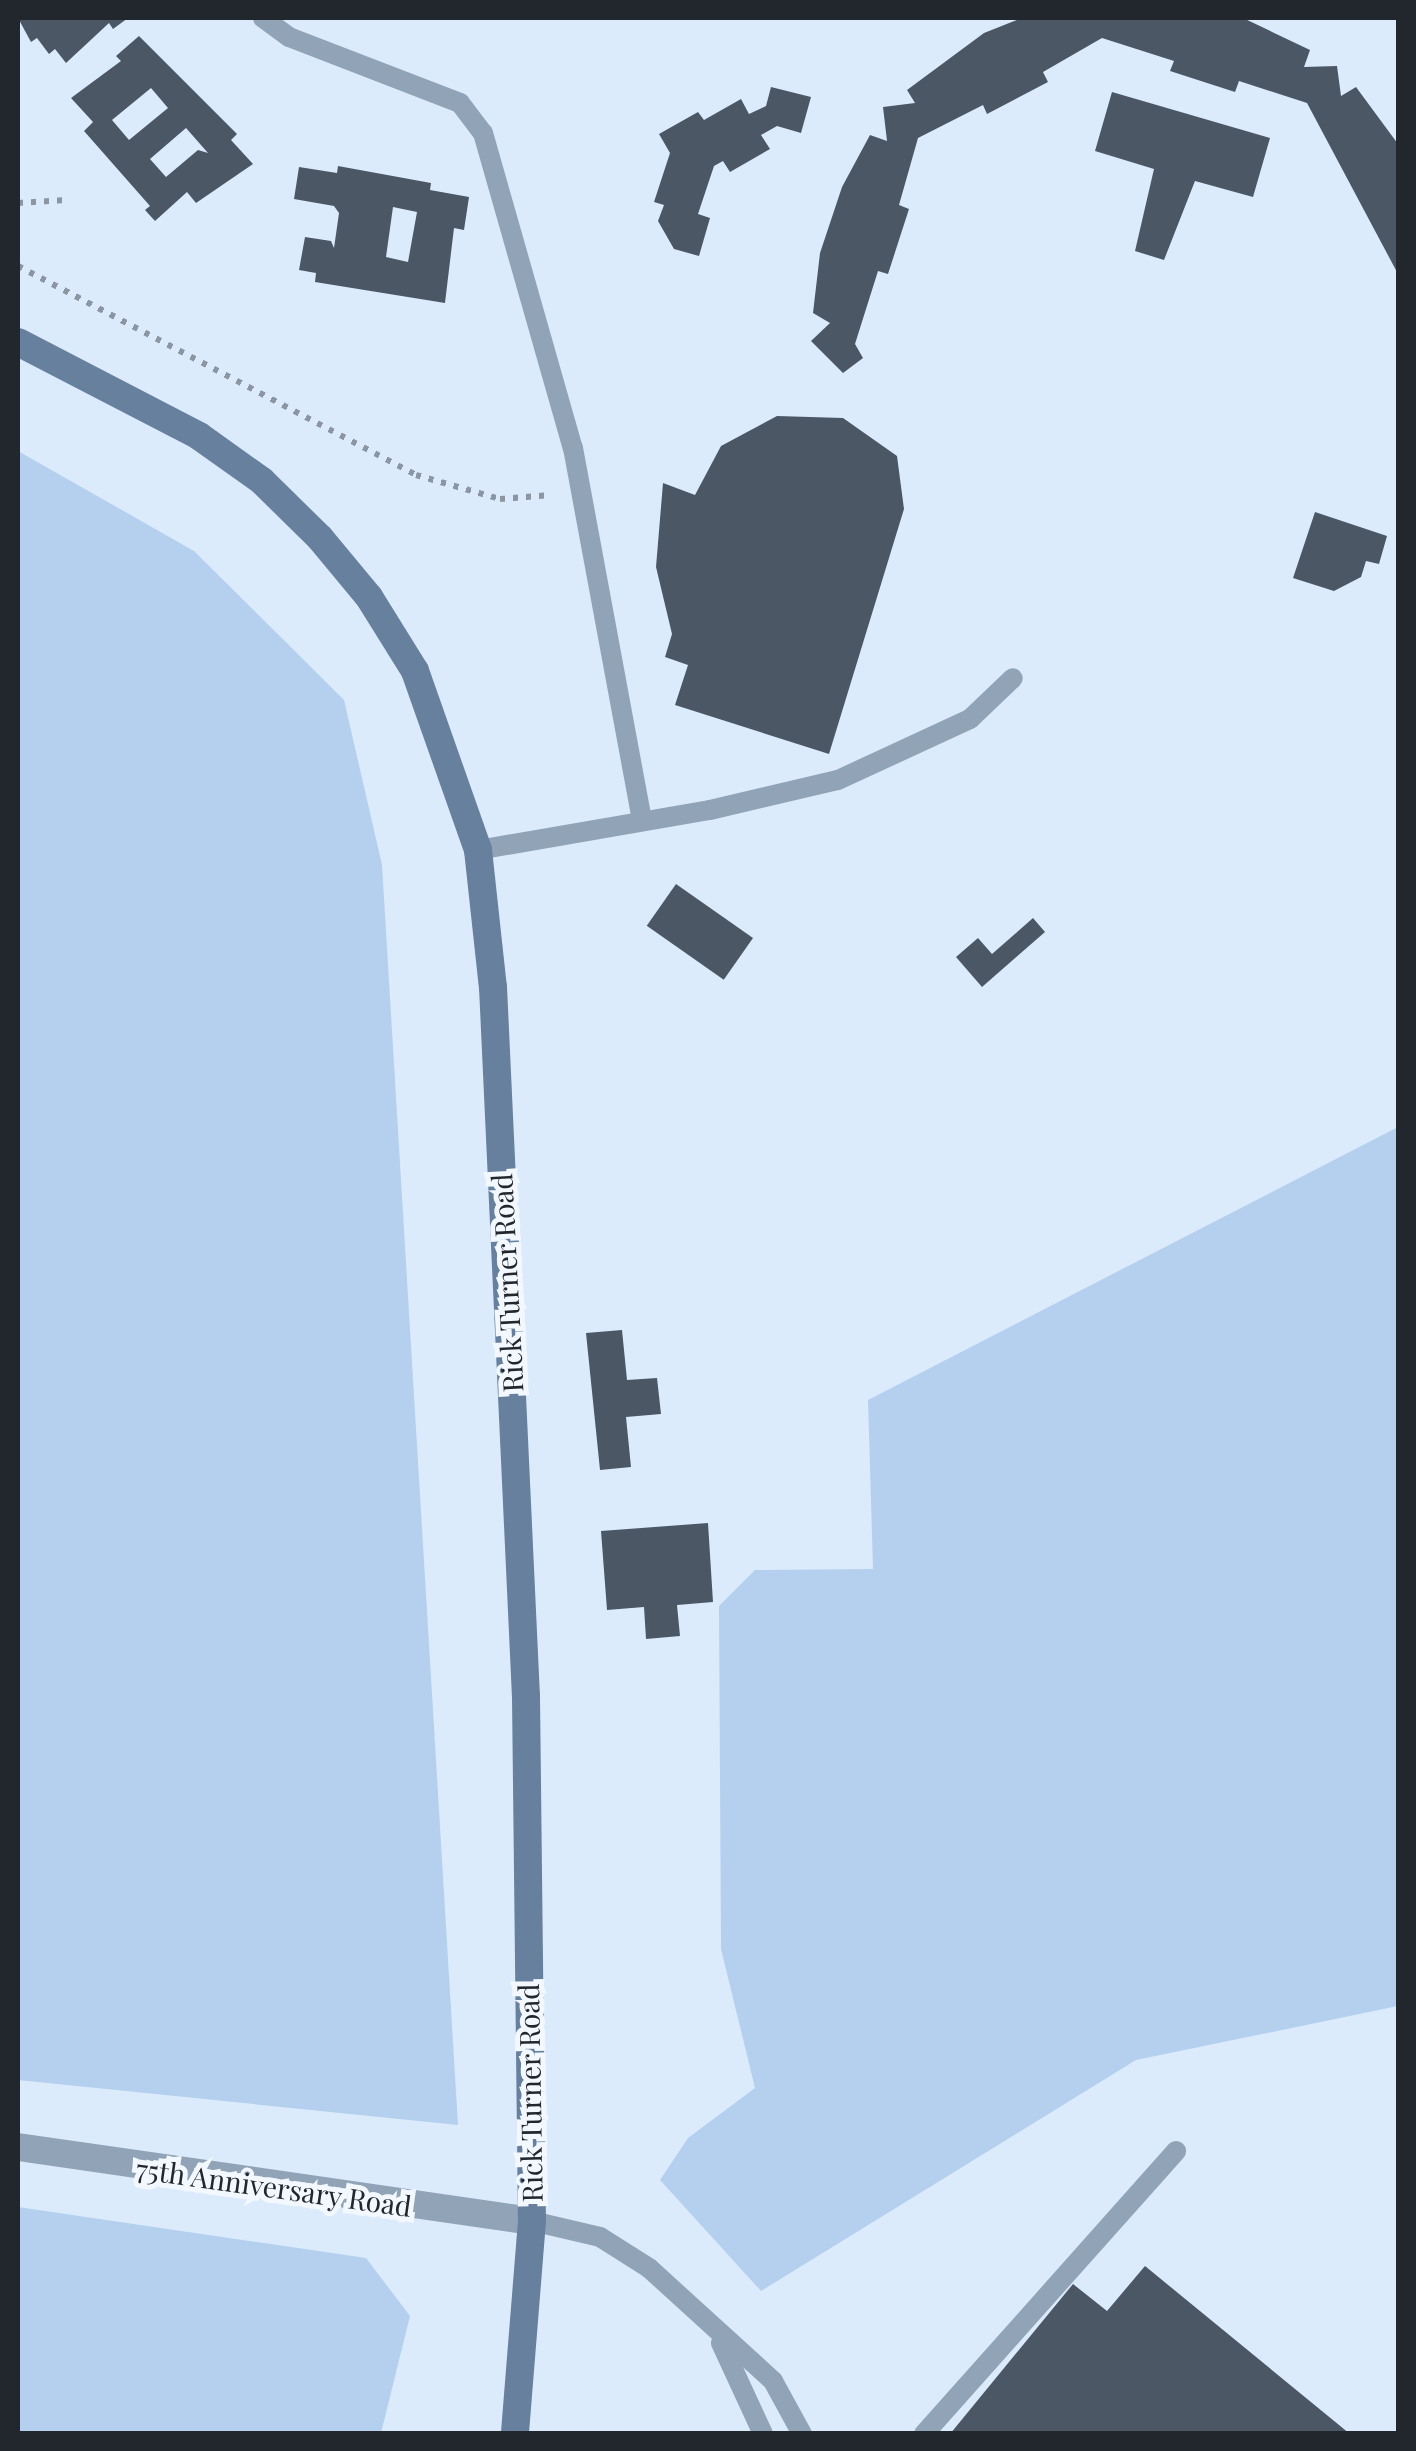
<!DOCTYPE html>
<html>
<head>
<meta charset="utf-8">
<style>
	body { margin:0 }
	#map { position:relative; width:1416px; height:2451px; overflow:hidden; background:#dcebfc; font-family:"Playfair Display",serif }
	div>[style] { position:absolute }
	[style*='--x'] { left:calc(var(--x)*1px); top:calc(var(--y)*1px); width:calc(var(--w)*1px); rotate:calc(var(--a)*1deg) }
	.green>* { inset:0; background:#b4d0ee }
	.building>* { inset:0; background:#4b5765; transform-origin:0 0 }
	.path>* { height:6px; margin-top:-3px; transform-origin:0; background:repeating-linear-gradient(90deg,#8b96a2 0 5px,transparent 0 13px) }
	.service>* { height:20px; margin:-10px; padding:0 10px; transform-origin:10px; border-radius:10px; background:#91a3b6 }
	.minor>* { height:28px; margin:-14px; padding:0 14px; transform-origin:14px; border-radius:14px; background:#91a3b6 }
	.secondary>* { height:28px; margin:-14px; padding:0 14px; transform-origin:14px; border-radius:14px; background:#66809d }
	span { translate:-50% -50%; white-space:nowrap; text-align:center; line-height:1.15; -webkit-text-stroke:10px #f2f8fe; paint-order:stroke }
	.street-label { font-size:28px; color:#22272d }
	.frame { position:absolute; inset:0; border:20px solid #22272d; pointer-events:none }
</style>
</head>
<body>
<div id="map">
	<div class="green">
		<i style="clip-path:polygon(18px 451px,194px 551px,344px 700px,382px 865px,458px 2125px,18px 2080px)"></i>
		<i style="clip-path:polygon(1398px 1127px,1398px 2006px,1136px 2060px,761px 2291px,660px 2180px,688px 2138px,755px 2088px,721px 1949px,719px 1606px,755px 1570px,873px 1569px,868px 1400px)"></i>
		<i style="clip-path:polygon(18px 2207px,366px 2258px,410px 2316px,381px 2433px,18px 2433px)"></i>
	</div>
	<div class="building">
		<i style="clip-path:polygon(18px 18px,128px 18px,113px 29px,109px 23px,66px 63px,55px 49px,49px 54px,37px 38px,31px 42px)"></i>
		<i style="clip-path:polygon(1022px 18px,1243px 18px,1310px 50px,1304px 67px,1337px 66px,1341px 96px,1356px 87px,1398px 144px,1398px 274px,1307px 103px,1239px 81px,1235px 92px,1170px 71px,1174px 61px,1102px 38px,1043px 72px,1048px 82px,987px 114px,983px 105px,918px 138px,899px 205px,909px 209px,888px 274px,878px 271px,855px 344px,863px 358px,843px 373px,811px 341px,830px 323px,813px 313px,820px 253px,842px 187px,870px 135px,887px 141px,883px 107px,915px 103px,907px 90px,984px 33px)"></i>
		<i style="clip-path:polygon(evenodd,139px 36px,237px 134px,231px 140px,253px 164px,196px 203px,187px 192px,155px 221px,145px 210px,150px 206px,84px 131px,93px 122px,71px 98px,121px 61px,116px 56px,139px 36px,151px 88px,168px 108px,129px 140px,112px 120px,151px 88px,139px 36px,186px 128px,208px 153px,198px 150px,166px 177px,150px 159px,186px 128px)"></i>
		<i style="clip-path:polygon(771px 87px,811px 97px,801px 133px,777px 126px,761px 135px,770px 149px,730px 172px,723px 161px,714px 166px,698px 214px,710px 218px,699px 256px,674px 249px,658px 221px,664px 205px,654px 202px,670px 153px,659px 134px,698px 112px,704px 120px,741px 99px,749px 114px,766px 106px)"></i>
		<i style="clip-path:polygon(1112px 92px,1270px 138px,1253px 197px,1195px 181px,1164px 260px,1135px 251px,1154px 169px,1095px 151px)"></i>
		<i style="clip-path:polygon(evenodd,338px 166px,431px 183px,430px 190px,469px 197px,464px 230px,454px 228px,445px 303px,315px 282px,316px 273px,299px 270px,305px 237px,331px 241px,334px 248px,339px 213px,334px 206px,294px 199px,299px 167px,337px 173px,338px 166px,393px 207px,417px 212px,408px 262px,386px 257px,393px 207px)"></i>
		<i style="clip-path:polygon(777px 416px,843px 418px,897px 456px,904px 509px,829px 754px,675px 705px,688px 665px,665px 657px,672px 634px,656px 567px,663px 483px,695px 495px,721px 446px)"></i>
		<i style="clip-path:polygon(1315px 512px,1387px 536px,1379px 564px,1366px 561px,1361px 577px,1334px 591px,1293px 578px)"></i>
		<i style="left:676px;top:884px;width:94px;height:51px;rotate:35deg"></i>
		<i style="clip-path:polygon(1033px 918px,1045px 932px,982px 987px,956px 957px,978px 938px,992px 954px)"></i>
		<i style="clip-path:polygon(622px 1330px,627px 1380px,657px 1378px,661px 1414px,626px 1417px,631px 1467px,600px 1470px,586px 1333px)"></i>
		<i style="clip-path:polygon(708px 1523px,713px 1602px,677px 1605px,680px 1636px,646px 1639px,644px 1607px,607px 1610px,601px 1531px)"></i>
		<i style="clip-path:polygon(1145px 2266px,1350px 2434px,950px 2434px,1073px 2284px,1107px 2311px)"></i>
	</div>
	<div class="path">
		<i style="--x:18;--y:203;--w:48;--a:-3.6"></i>
		<i style="--x:18;--y:266;--w:450;--a:27.7"></i>
		<i style="--x:416;--y:475;--w:87;--a:15.9"></i>
		<i style="--x:500;--y:499;--w:51;--a:-4.5"></i>
	</div>
	<div class="service">
		<i style="--x:263;--y:18;--w:32;--a:36"></i>
		<i style="--x:289;--y:37;--w:183;--a:21.1"></i>
		<i style="--x:460;--y:103;--w:38;--a:53"></i>
		<i style="--x:483;--y:133;--w:328;--a:74.1"></i>
		<i style="--x:573;--y:448;--w:379;--a:79.5"></i>
		<i style="--x:478;--y:850;--w:235;--a:-9.8"></i>
		<i style="--x:710;--y:810;--w:131;--a:-13.2"></i>
		<i style="--x:838;--y:780;--w:145;--a:-24.8"></i>
		<i style="--x:970;--y:719;--w:59;--a:-43.6"></i>
		<i style="--x:532;--y:2221;--w:70;--a:13.2"></i>
		<i style="--x:600;--y:2237;--w:58;--a:32.3"></i>
		<i style="--x:649;--y:2268;--w:168;--a:42.3"></i>
		<i style="--x:773;--y:2381;--w:60;--a:61.3"></i>
		<i style="--x:721;--y:2343;--w:100;--a:65.2"></i>
		<i style="--x:924;--y:2434;--w:379;--a:-48.3"></i>
	</div>
	<div class="minor">
		<i style="--x:18;--y:2147;--w:519;--a:8.19"></i>
	</div>
	<div class="secondary">
		<i style="--x:18;--y:342;--w:204;--a:27.4"></i>
		<i style="--x:199;--y:436;--w:77;--a:35.5"></i>
		<i style="--x:262;--y:481;--w:81;--a:44.5"></i>
		<i style="--x:320;--y:538;--w:77;--a:50.3"></i>
		<i style="--x:369;--y:597;--w:87;--a:58.1"></i>
		<i style="--x:415;--y:671;--w:190;--a:70.6"></i>
		<i style="--x:478;--y:850;--w:138;--a:83.8"></i>
		<i style="--x:493;--y:987;--w:710;--a:87.34"></i>
		<i style="--x:526;--y:1696;--w:525;--a:89.35"></i>
		<i style="--x:532;--y:2221;--w:214;--a:94.6"></i>
	</div>
	<div class="street-label">
		<span style="left:507px;top:1283px;rotate:-93deg">Rick Turner Road</span>
		<span style="left:530px;top:2093px;rotate:-91deg">Rick Turner Road</span>
		<span style="left:274px;top:2187px;rotate:8deg">75th Anniversary Road</span>
	</div>
	<div class="frame"></div>
</div>
</body>
</html>
